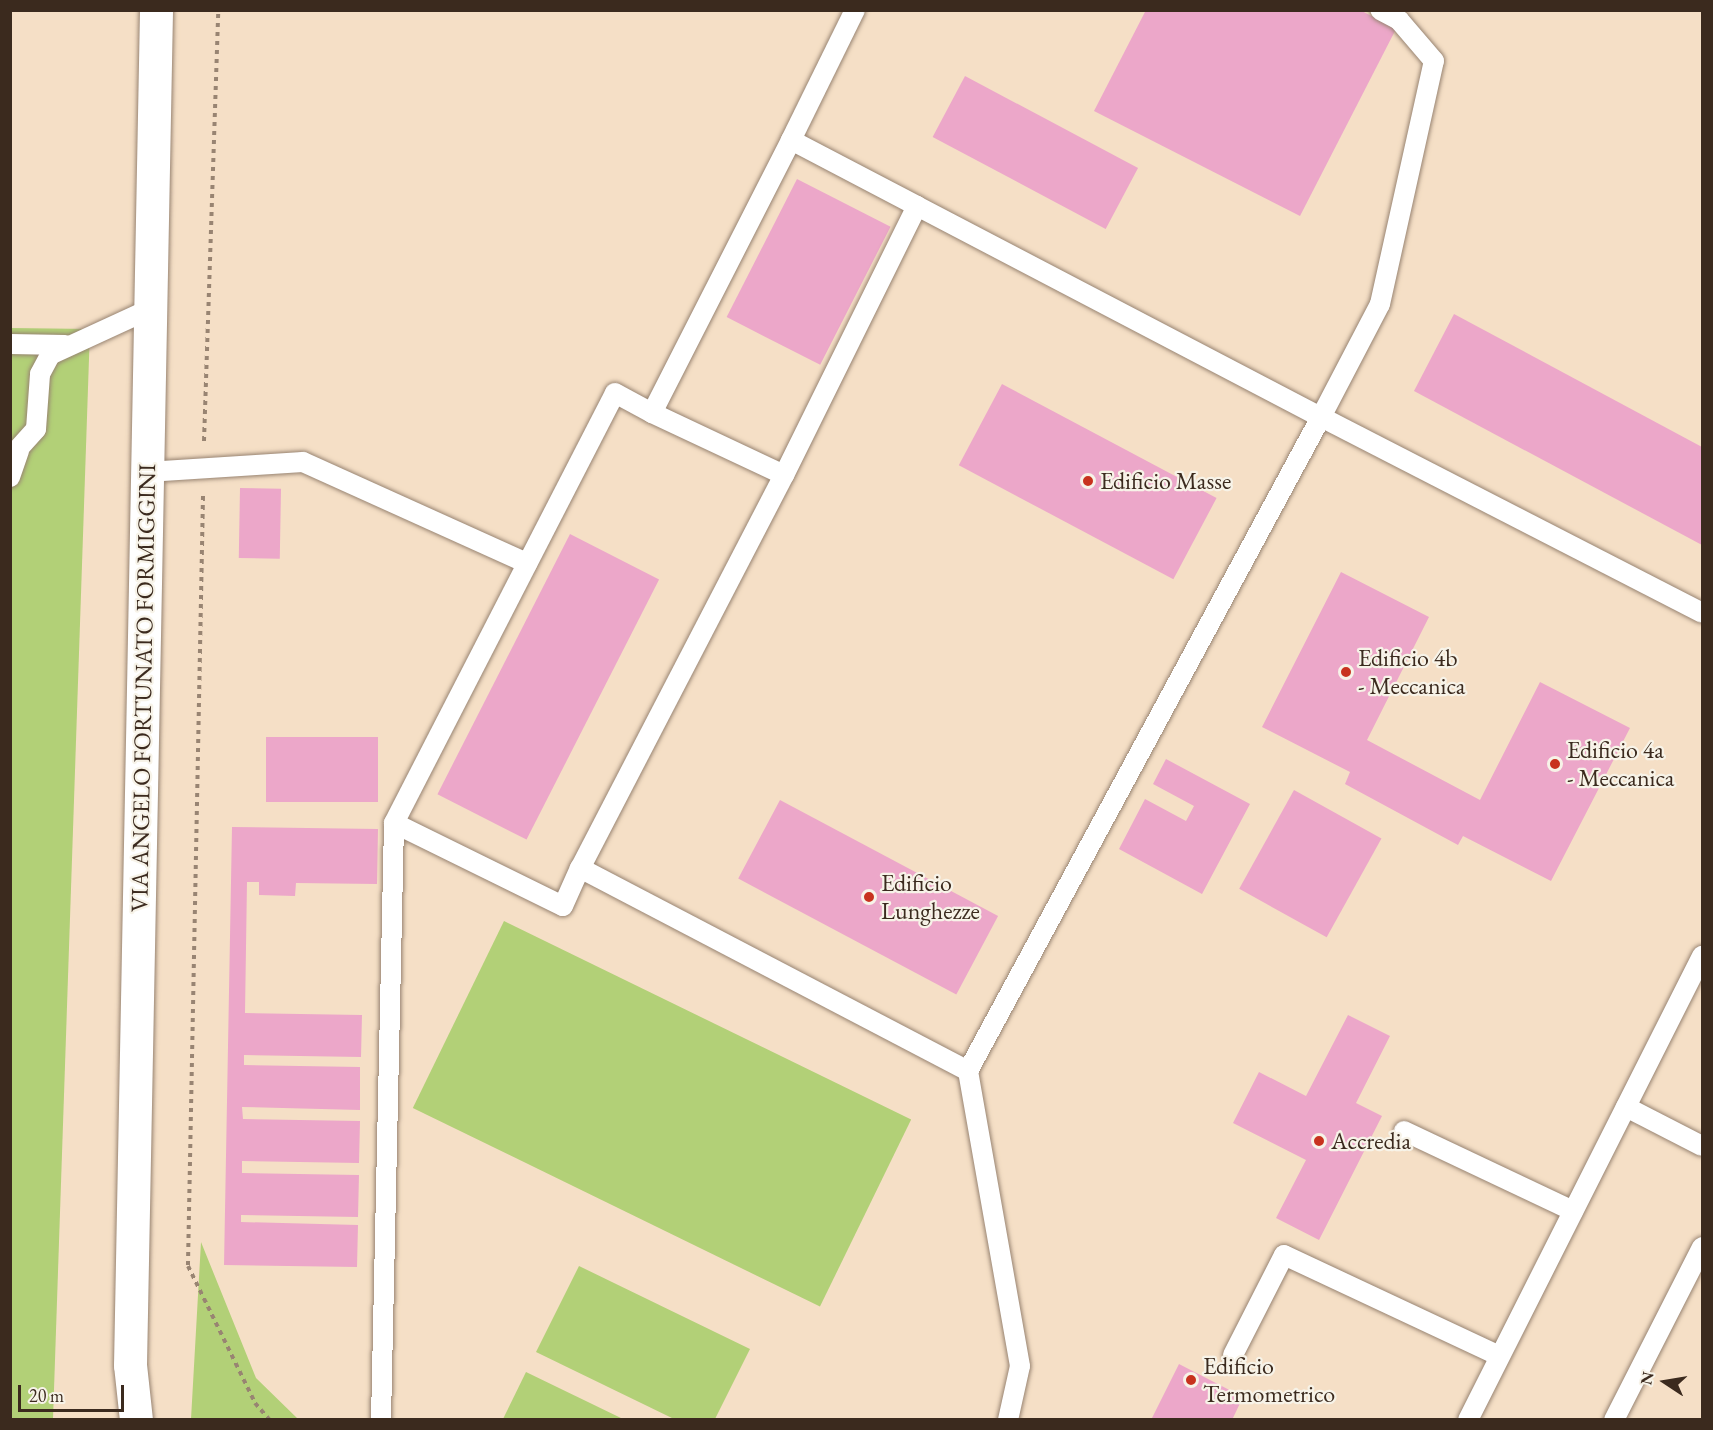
<!DOCTYPE html>
<html>
<head>
<meta charset="utf-8">
<style>
	body { margin:0 }
	#map { position:relative; width:1713px; height:1430px; overflow:hidden; background:#f5dfc6; font-family:"EB Garamond",serif }
	div>[style] { position:absolute }
	[style*='--x'] { left:calc(var(--x)*1px); top:calc(var(--y)*1px); width:calc(var(--w)*1px); rotate:calc(var(--a)*1deg) }
	.green>* { inset:0; background:#b2d077; transform-origin:0 0 }
	.building>* { inset:0; background:#eca7c9; transform-origin:0 0 }
	.path>* { height:4px; margin-top:-2px; transform-origin:0; background:repeating-linear-gradient(90deg,#988472 0 4.5px,transparent 0 9px) }
	.roads { filter:drop-shadow(0 0 2px #988472) drop-shadow(0 0 2px #988472) }
	.service>* { height:20px; margin:-10px; padding:0 10px; transform-origin:10px; border-radius:10px; background:#fff }
	.minor>* { height:33px; margin:-16.5px; padding:0 16.5px; transform-origin:16.5px; border-radius:16.5px; background:#fff }
	.dots>* { width:16px; height:16px; translate:-50% -50%; box-sizing:border-box; border:3px solid #f7f3e8; border-radius:50% }
	span { translate:-50% -50%; white-space:nowrap; text-align:center; line-height:1.15; -webkit-text-stroke:4.5px #f7f3e8; paint-order:stroke }
	.poi-label { font-size:24px; color:#3b2a1e }
	.left { translate:0 -50%; text-align:left }
	.street-label { font-size:24px; color:#3b2a1e }
	.frame { position:absolute; inset:0; border:12px solid #3b2a1e; pointer-events:none }
	.north { position:absolute; left:1635px; top:1352px; width:60px; height:60px; -webkit-text-stroke:4px #f7f3e8; paint-order:stroke; rotate:282deg; font-size:16px; font-weight:700; line-height:24px; text-align:center; color:#3b2a1e }
	.north::after { content:''; display:block; margin:auto; width:21px; height:27px; background:#3b2a1e; clip-path:polygon(50% 0,100% 100%,50% 72%,0 100%) }
	.scale { position:absolute; left:18px; top:1385px; width:106px; height:27px; box-sizing:border-box; border:3px solid #3b2a1e; border-top:0; padding-left:8px; font-size:18px; line-height:21px; white-space:nowrap; color:#3b2a1e; -webkit-text-stroke:4px #f7f3e8; paint-order:stroke }
</style>
</head>
<body>
<div id="map">
	<div class="green">
		<i style="clip-path:polygon(11px 328px,90px 329px,53px 1419px,11px 1420px)"></i>
		<i style="left:504px;top:921px;width:453px;height:208px;rotate:26deg"></i>
		<i style="clip-path:polygon(201px 1242px,256px 1378px,298px 1419px,191px 1419px)"></i>
		<i style="clip-path:polygon(579px 1266px,750px 1349px,715px 1419px,674px 1419px,536px 1352px)"></i>
		<i style="clip-path:polygon(526px 1372px,623px 1419px,503px 1419px)"></i>
	</div>
	<div class="building">
		<i style="clip-path:polygon(1146px 10px,1360px 10px,1396px 29px,1300px 216px,1094px 111px)"></i>
		<i style="left:965px;top:76px;width:196px;height:69px;rotate:28deg"></i>
		<i style="left:797px;top:179px;width:105px;height:155px;rotate:27deg"></i>
		<i style="clip-path:polygon(1454px 314px,1702px 447px,1702px 545px,1414px 391px)"></i>
		<i style="left:1002px;top:384px;width:243px;height:92px;rotate:28deg"></i>
		<i style="left:240px;top:488px;width:41px;height:70px;rotate:1deg"></i>
		<i style="left:570px;top:534px;width:100px;height:292px;rotate:27deg"></i>
		<i style="clip-path:polygon(1341px 572px,1429px 617px,1367px 740px,1480px 800px,1540px 682px,1630px 728px,1551px 881px,1463px 836px,1458px 845px,1345px 784px,1350px 772px,1262px 727px)"></i>
		<i style="left:266px;top:737px;width:112px;height:65px"></i>
		<i style="clip-path:polygon(1166px 759px,1250px 804px,1202px 894px,1119px 849px,1145px 799px,1186px 821px,1194px 806px,1153px 784px)"></i>
		<i style="left:1294px;top:790px;width:100px;height:113px;rotate:29deg"></i>
		<i style="left:780px;top:800px;width:247px;height:89px;rotate:28deg"></i>
		<i style="clip-path:polygon(232px 827px,378px 829px,377px 884px,296px 883px,295px 896px,259px 895px,259px 882px,247px 882px,245px 1013px,362px 1015px,361px 1057px,244px 1055px,244px 1065px,360px 1067px,360px 1110px,242px 1107px,243px 1119px,360px 1121px,359px 1163px,242px 1161px,242px 1173px,359px 1175px,358px 1217px,241px 1215px,241px 1222px,358px 1225px,357px 1267px,224px 1265px)"></i>
		<i style="clip-path:polygon(1348px 1015px,1390px 1036px,1356px 1103px,1382px 1116px,1319px 1240px,1276px 1218px,1306px 1160px,1233px 1123px,1259px 1072px,1306px 1096px)"></i>
		<i style="clip-path:polygon(1179px 1364px,1243px 1397px,1232px 1420px,1151px 1420px)"></i>
	</div>
	<div class="path">
		<i style="--x:204;--y:441;--w:431;--a:-88.1"></i>
		<i style="--x:203;--y:496;--w:770;--a:91.12"></i>
		<i style="--x:188;--y:1266;--w:153;--a:63.9"></i>
		<i style="--x:255;--y:1403;--w:23;--a:49"></i>
	</div>
	<div class="roads">
		<div class="service">
			<i style="--x:791;--y:140;--w:145;--a:-63.8"></i>
			<i style="--x:917;--y:206;--w:456;--a:27.6"></i>
			<i style="--x:1321;--y:417;--w:127;--a:-62.4"></i>
			<i style="--x:1380;--y:304;--w:249;--a:-77.5"></i>
			<i style="--x:1434;--y:61;--w:54;--a:-130.5"></i>
			<i style="--x:1399;--y:20;--w:21;--a:-152"></i>
			<i style="--x:10;--y:344;--w:55;--a:1"></i>
			<i style="--x:10;--y:458;--w:39;--a:-48"></i>
			<i style="--x:36;--y:429;--w:55;--a:-85.8"></i>
			<i style="--x:40;--y:374;--w:21;--a:-62"></i>
			<i style="--x:50;--y:355;--w:110;--a:-24.7"></i>
			<i style="--x:147;--y:472;--w:156;--a:-3.7"></i>
			<i style="--x:303;--y:462;--w:246;--a:24.3"></i>
			<i style="--x:784;--y:475;--w:146;--a:-154.8"></i>
			<i style="--x:652;--y:413;--w:306;--a:-63"></i>
			<i style="--x:791;--y:140;--w:142;--a:27.6"></i>
			<i style="--x:917;--y:206;--w:300;--a:116.3"></i>
			<i style="--x:784;--y:475;--w:443;--a:117.4"></i>
			<i style="--x:580;--y:868;--w:438;--a:27.6"></i>
			<i style="--x:10;--y:477;--w:28;--a:-71"></i>
			<i style="--x:394;--y:823;--w:188;--a:26.2"></i>
			<i style="--x:563;--y:906;--w:42;--a:-65.9"></i>
			<i style="--x:1626;--y:1107;--w:85;--a:27.2"></i>
			<i style="--x:1404;--y:1131;--w:187;--a:25.3"></i>
			<i style="--x:1233;--y:1355;--w:112;--a:-63"></i>
			<i style="--x:1284;--y:1255;--w:238;--a:25.1"></i>
			<i style="--x:381;--y:1420;--w:597;--a:-88.75"></i>
			<i style="--x:394;--y:823;--w:483;--a:-62.8"></i>
			<i style="--x:615;--y:393;--w:42;--a:28.4"></i>
			<i style="--x:1008;--y:1420;--w:55;--a:-77.5"></i>
			<i style="--x:1020;--y:1366;--w:300;--a:-100"></i>
			<i style="--x:968;--y:1071;--w:743;--a:-61.64"></i>
			<i style="--x:1321;--y:417;--w:428;--a:27.2"></i>
			<i style="--x:1468;--y:1420;--w:520;--a:-63.24"></i>
			<i style="--x:1614;--y:1420;--w:194;--a:-63"></i>
		</div>
		<div class="minor">
			<i style="--x:136;--y:1420;--w:55;--a:-96.2"></i>
			<i style="--x:130;--y:1365;--w:1355;--a:-88.9"></i>
		</div>
	</div>
	<div class="dots">
		<i style="left:1088px;top:481px;background:#c8321e"></i>
		<i style="left:1346px;top:672px;background:#c8321e"></i>
		<i style="left:1555px;top:764px;background:#c8321e"></i>
		<i style="left:869px;top:897px;background:#c8321e"></i>
		<i style="left:1319px;top:1141px;background:#c8321e"></i>
		<i style="left:1191px;top:1380px;background:#c8321e"></i>
	</div>
	<div class="poi-label">
		<span class="left" style="left:1100px;top:481px">Edificio Masse</span>
		<span class="left" style="left:1358px;top:672px">Edificio 4b<br>- Meccanica</span>
		<span class="left" style="left:1567px;top:764px">Edificio 4a<br>- Meccanica</span>
		<span class="left" style="left:881px;top:897px">Edificio<br>Lunghezze</span>
		<span class="left" style="left:1331px;top:1141px">Accredia</span>
		<span class="left" style="left:1203px;top:1380px">Edificio<br>Termometrico</span>
	</div>
	<div class="street-label">
		<span style="left:143px;top:688px;rotate:-89deg">VIA ANGELO FORTUNATO FORMIGGINI</span>
	</div>
	<div class="frame"></div>
	<div class="north">N</div>
	<div class="scale">20 m</div>
</div>
</body>
</html>
